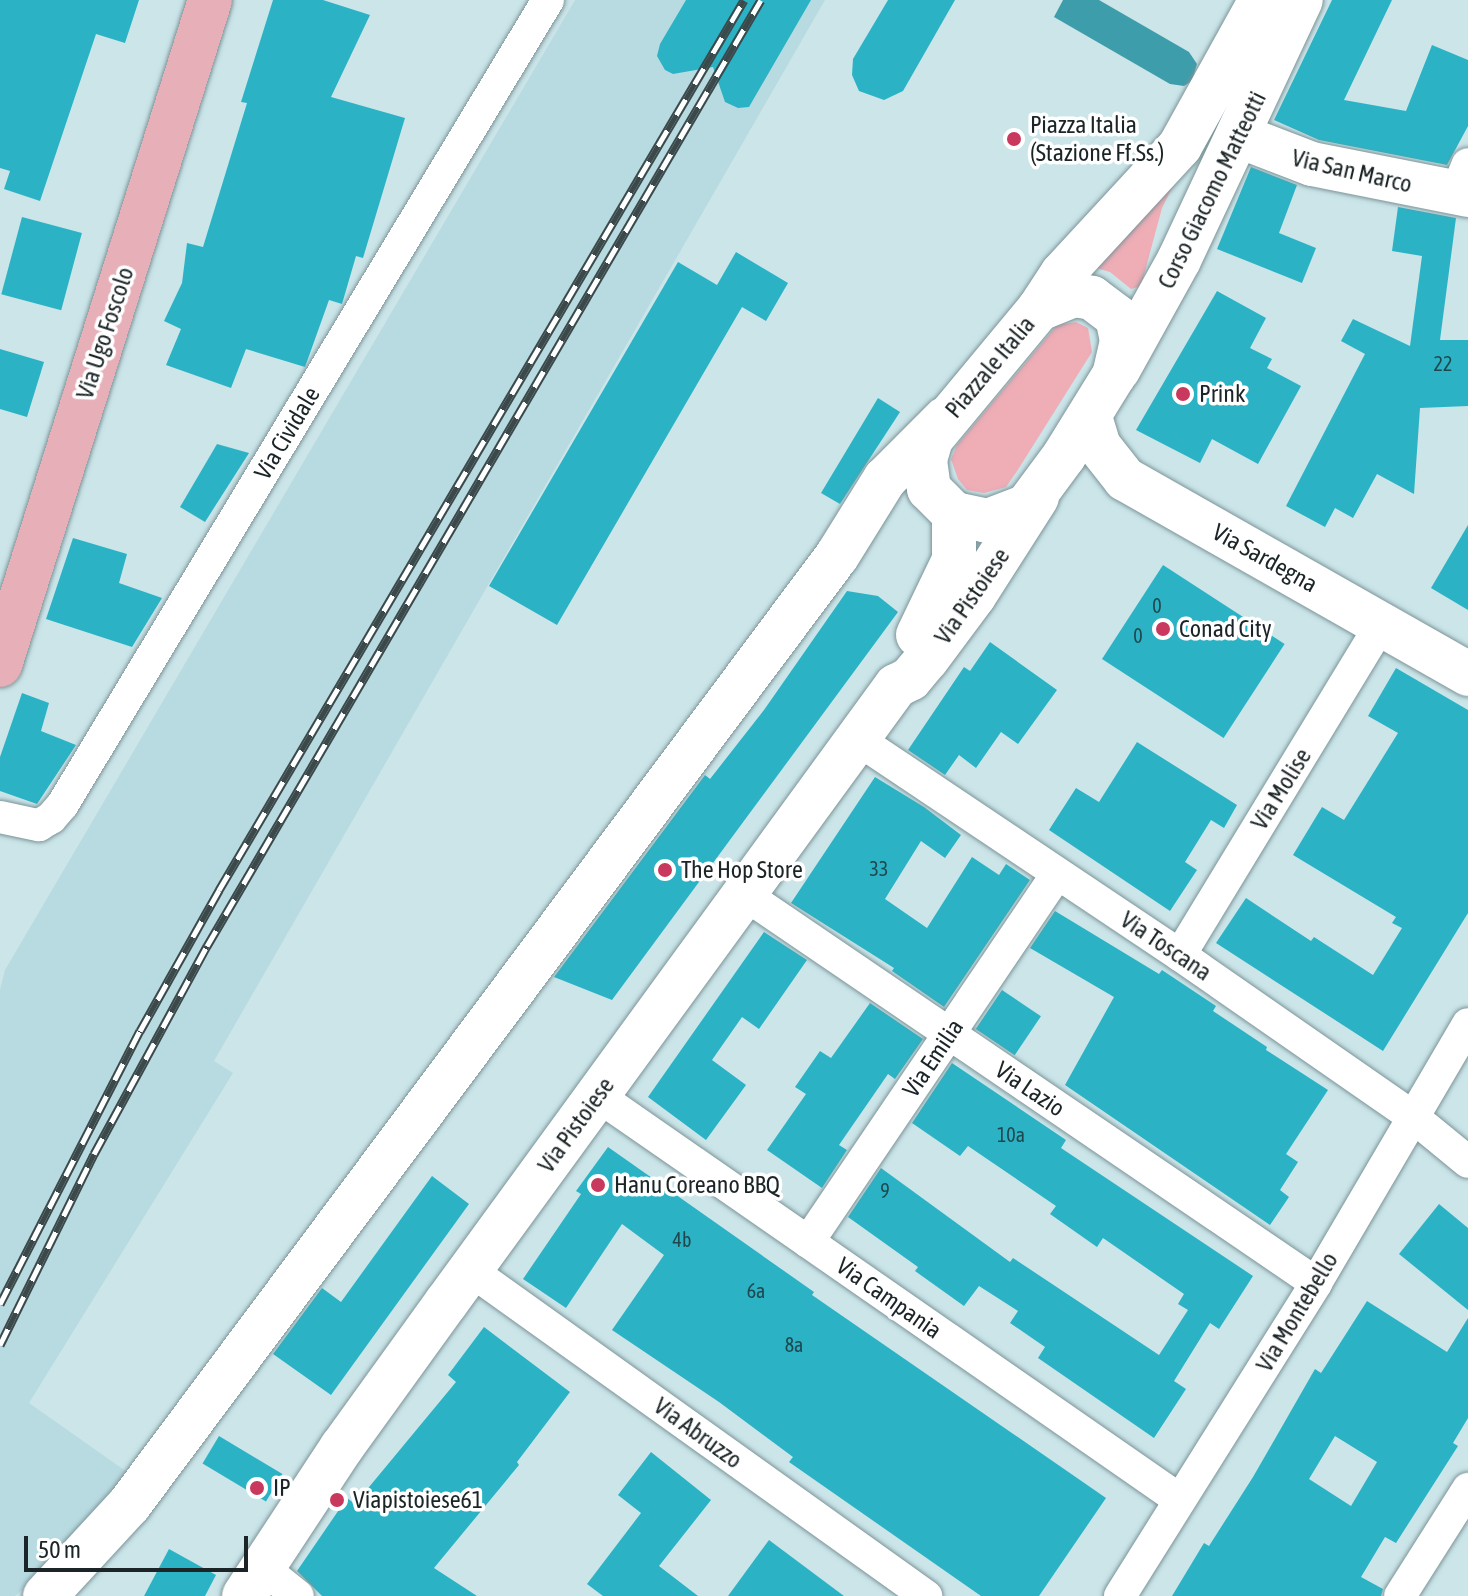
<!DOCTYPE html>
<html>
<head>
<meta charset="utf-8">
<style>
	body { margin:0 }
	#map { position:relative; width:1468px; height:1596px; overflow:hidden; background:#cbe5e9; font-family:"Asap Condensed",sans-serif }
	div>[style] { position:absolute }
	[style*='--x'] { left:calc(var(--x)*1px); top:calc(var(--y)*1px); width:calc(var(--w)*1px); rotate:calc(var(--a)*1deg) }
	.built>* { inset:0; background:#b8dbe1 }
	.green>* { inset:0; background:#efadb6 }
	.water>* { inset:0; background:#3e9daa }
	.building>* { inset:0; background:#2bb3c5; transform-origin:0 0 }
	.roads { filter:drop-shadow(0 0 2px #7c9498) drop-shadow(0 0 2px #7c9498) }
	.street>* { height:32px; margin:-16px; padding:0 16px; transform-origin:16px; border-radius:16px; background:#fff }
	.secondary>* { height:44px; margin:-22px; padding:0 22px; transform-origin:22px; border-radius:22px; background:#fff }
	.primary>* { height:44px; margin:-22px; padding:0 22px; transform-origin:22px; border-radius:22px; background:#e7afb8 }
	.rail>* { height:9px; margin-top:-4.5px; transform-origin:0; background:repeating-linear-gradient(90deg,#fff 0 18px,#3c494b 0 36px); box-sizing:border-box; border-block:2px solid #3c494b }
	.dots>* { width:22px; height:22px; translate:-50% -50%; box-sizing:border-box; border:4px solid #fff; border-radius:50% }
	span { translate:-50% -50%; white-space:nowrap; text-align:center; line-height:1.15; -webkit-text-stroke:7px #fff; paint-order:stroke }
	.number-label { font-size:20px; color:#1f484e }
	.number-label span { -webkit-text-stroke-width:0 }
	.poi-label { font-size:24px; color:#1b2426 }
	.left { translate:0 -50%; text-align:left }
	.street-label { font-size:24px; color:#1b2426 }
	.scale { position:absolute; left:24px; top:1536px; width:224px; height:36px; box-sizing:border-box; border:4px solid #1b2426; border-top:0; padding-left:10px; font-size:24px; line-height:28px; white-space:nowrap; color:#1b2426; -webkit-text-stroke:6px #fff; paint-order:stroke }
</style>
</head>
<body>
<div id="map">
	<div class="built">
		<i style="clip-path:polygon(575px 0,825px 0,214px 1061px,233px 1073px,29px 1403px,127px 1472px,40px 1574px,15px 1596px,0 1596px,0 990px,5px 970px)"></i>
	</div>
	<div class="green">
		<i style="clip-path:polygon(1179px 174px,1162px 208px,1141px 286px,1131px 289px,1110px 272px,1093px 267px)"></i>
		<i style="clip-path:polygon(1076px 322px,1088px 328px,1092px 352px,1019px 468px,1006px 487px,984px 493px,967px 490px,958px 479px,951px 459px,957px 445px,1057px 325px)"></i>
	</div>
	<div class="water">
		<i style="clip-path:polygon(1063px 0,1099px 0,1189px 52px,1197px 64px,1192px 81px,1184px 86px,1170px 84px,1054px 17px)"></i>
	</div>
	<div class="building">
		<i style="clip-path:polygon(0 0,139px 0,125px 43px,96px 34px,40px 201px,4px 189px,10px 171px,0 168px)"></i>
		<i style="clip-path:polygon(273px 0,323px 0,370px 15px,331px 97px,405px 118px,363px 258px,356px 256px,342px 304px,329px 300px,305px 367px,246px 349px,231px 388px,166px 365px,181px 329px,164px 321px,182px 283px,187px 243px,203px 247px,247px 103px,241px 102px)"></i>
		<i style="clip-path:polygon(686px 0,811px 0,749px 107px,738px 108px,725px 102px,713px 67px,673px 74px,665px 70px,657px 56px,660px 44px)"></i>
		<i style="clip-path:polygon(888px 0,955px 0,903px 91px,884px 100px,859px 91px,852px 75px,853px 59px)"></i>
		<i style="clip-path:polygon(1332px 0,1392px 0,1344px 100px,1406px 111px,1432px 45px,1468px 60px,1468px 126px,1447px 165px,1319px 140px,1274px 120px)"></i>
		<i style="clip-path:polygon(1251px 167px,1297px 185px,1279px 233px,1316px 248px,1302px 283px,1217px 249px)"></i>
		<i style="clip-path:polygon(1398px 207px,1456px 218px,1440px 340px,1468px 340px,1468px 406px,1420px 408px,1414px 494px,1377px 474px,1353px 518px,1335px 508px,1325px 527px,1286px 506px,1365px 354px,1341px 341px,1353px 319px,1410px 346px,1422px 256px,1392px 251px)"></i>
		<i style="left:22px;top:217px;width:62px;height:80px;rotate:15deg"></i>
		<i style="clip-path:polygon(736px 252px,788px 283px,766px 321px,742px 307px,557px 625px,489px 586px,678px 262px,717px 285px)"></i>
		<i style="clip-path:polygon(1217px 291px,1266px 318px,1250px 348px,1272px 359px,1267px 368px,1301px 386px,1258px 464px,1212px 439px,1200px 463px,1136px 430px)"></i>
		<i style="clip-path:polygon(0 349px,44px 362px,27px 417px,0 409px)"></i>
		<i style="clip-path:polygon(878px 398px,900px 412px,840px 504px,821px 493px)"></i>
		<i style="clip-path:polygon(217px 444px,249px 453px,205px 522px,180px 507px)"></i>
		<i style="clip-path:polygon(1468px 525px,1468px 610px,1431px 588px)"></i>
		<i style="clip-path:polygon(73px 538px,127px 554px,119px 583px,162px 598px,132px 647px,46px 619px)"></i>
		<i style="left:1163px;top:565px;width:145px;height:112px;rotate:33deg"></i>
		<i style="clip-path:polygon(847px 591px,878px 596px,898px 612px,612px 1000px,554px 977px,705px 775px,710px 779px,764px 710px)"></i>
		<i style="clip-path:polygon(990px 642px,1057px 690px,1018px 744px,1001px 732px,976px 768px,959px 755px,945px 775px,908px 750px,964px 667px,970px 671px)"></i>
		<i style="clip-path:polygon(1396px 668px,1468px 710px,1468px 913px,1383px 1051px,1216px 943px,1246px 898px,1311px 941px,1314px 937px,1373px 975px,1402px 928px,1392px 923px,1396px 917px,1293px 855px,1322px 807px,1344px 820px,1398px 733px,1368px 716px)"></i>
		<i style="clip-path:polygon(22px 693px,49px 703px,41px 731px,76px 745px,37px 804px,0 791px,0 757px)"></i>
		<i style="clip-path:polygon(1137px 742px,1237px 805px,1224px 828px,1211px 820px,1185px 862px,1197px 870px,1170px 911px,1049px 830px,1076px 788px,1099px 802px)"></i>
		<i style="clip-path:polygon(875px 777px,924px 807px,961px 835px,945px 858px,921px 841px,885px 899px,927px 928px,972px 857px,999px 875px,1006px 864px,1030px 880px,944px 1007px,892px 971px,894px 968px,791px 903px)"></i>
		<i style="clip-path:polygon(1055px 911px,1159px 974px,1162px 970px,1216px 1006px,1213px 1011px,1267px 1047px,1266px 1050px,1328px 1090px,1286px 1154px,1298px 1162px,1280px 1190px,1289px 1197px,1270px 1225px,1065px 1085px,1114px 997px,1030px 948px)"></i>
		<i style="clip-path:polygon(764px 932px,807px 960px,759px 1029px,742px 1017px,712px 1060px,746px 1085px,706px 1140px,648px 1097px)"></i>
		<i style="left:1002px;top:990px;width:47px;height:47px;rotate:34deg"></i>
		<i style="clip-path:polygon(870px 1003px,923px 1039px,895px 1079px,888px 1074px,839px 1145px,847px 1150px,822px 1188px,767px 1150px,806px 1094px,795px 1087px,820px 1051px,831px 1058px)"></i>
		<i style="clip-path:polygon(952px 1063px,1066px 1140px,1061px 1148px,1253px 1276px,1219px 1329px,1210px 1323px,1174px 1381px,1186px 1389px,1154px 1438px,1038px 1358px,1045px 1347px,1010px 1323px,1018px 1311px,979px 1286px,964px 1306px,915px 1271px,918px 1267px,848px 1217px,881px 1168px,1010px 1262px,1013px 1258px,1159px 1355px,1188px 1310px,1178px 1304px,1184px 1294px,1103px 1238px,1097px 1247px,1050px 1214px,1056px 1206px,968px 1146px,960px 1156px,912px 1123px)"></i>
		<i style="clip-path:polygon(608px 1147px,814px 1292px,812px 1295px,1106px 1498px,1039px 1596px,981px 1596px,789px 1462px,793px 1457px,719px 1402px,612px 1330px,664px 1255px,622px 1224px,566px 1308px,523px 1279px,581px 1194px,576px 1191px)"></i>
		<i style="clip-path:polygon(432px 1176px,469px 1204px,331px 1395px,273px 1354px,322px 1288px,341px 1302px)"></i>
		<i style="clip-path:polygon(1439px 1204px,1468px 1228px,1468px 1310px,1399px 1254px)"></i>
		<i style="clip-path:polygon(evenodd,1367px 1301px,1447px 1352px,1468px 1318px,1468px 1418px,1453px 1443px,1458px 1446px,1396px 1543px,1385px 1537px,1361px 1577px,1383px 1589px,1381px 1596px,1172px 1596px,1204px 1543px,1209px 1546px,1253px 1477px,1315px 1369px,1321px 1373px,1367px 1301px,1335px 1436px,1377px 1462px,1351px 1506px,1309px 1479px,1335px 1436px)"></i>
		<i style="clip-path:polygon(484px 1327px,570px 1392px,517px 1462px,519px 1465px,434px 1568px,477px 1596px,322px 1596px,297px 1571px,347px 1498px,355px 1504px,456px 1382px,448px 1375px)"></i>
		<i style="left:219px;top:1436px;width:74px;height:32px;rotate:31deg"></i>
		<i style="clip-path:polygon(651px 1452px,711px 1500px,659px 1566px,698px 1596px,603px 1596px,587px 1584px,641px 1513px,618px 1495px)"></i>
		<i style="clip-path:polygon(769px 1540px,844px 1596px,728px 1596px)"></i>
		<i style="clip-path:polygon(169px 1549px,216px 1575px,205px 1596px,144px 1596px)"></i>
	</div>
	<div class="roads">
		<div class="street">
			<i style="--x:1456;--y:193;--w:31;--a:-68"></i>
			<i style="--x:857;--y:739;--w:389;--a:33.8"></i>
			<i style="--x:1180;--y:955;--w:282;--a:34.8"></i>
			<i style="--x:1412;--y:1116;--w:72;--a:39.4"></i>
			<i style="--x:0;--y:817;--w:40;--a:12"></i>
			<i style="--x:39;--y:825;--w:14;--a:-30"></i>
			<i style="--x:51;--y:818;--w:18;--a:-49"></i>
			<i style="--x:63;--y:804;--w:939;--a:-58.9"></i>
			<i style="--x:744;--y:894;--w:692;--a:34.22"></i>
			<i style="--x:1180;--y:955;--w:389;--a:-58.7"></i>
			<i style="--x:598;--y:1096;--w:708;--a:34.77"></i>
			<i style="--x:808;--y:1242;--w:444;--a:-55.9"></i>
			<i style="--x:470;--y:1270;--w:561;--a:35.56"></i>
			<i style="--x:262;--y:1567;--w:46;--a:38.9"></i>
			<i style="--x:1120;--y:1596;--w:369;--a:-57.9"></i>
			<i style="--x:1316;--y:1283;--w:300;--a:-59.6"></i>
			<i style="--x:1400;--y:1596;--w:127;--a:-57.6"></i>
		</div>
		<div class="secondary">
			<i style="--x:1239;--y:136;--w:78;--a:21"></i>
			<i style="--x:1312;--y:164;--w:159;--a:11.2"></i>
			<i style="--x:1074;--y:295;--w:18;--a:9"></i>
			<i style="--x:1092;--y:298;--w:31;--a:37"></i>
			<i style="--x:1117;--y:317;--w:25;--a:78"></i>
			<i style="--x:1122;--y:341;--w:35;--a:103"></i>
			<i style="--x:1114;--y:375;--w:95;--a:121.7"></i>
			<i style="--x:1064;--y:456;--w:62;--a:126.5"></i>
			<i style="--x:1027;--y:506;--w:42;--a:159"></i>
			<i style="--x:988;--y:521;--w:35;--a:-168"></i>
			<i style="--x:954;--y:514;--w:35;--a:-135"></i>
			<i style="--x:929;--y:489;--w:29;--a:-98"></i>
			<i style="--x:925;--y:460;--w:22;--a:-74"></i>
			<i style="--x:931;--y:439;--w:169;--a:-50.3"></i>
			<i style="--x:1039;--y:309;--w:38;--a:-22"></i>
			<i style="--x:1039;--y:309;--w:42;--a:-56.7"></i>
			<i style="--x:1062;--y:274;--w:174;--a:-47.3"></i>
			<i style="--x:1180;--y:146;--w:167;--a:-61"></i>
			<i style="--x:1118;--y:370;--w:126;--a:-61"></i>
			<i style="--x:1179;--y:260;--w:287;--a:-64.9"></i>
			<i style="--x:1090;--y:417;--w:30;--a:73"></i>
			<i style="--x:1099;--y:446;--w:42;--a:51.8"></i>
			<i style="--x:1125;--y:479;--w:395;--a:29.6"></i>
			<i style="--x:918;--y:635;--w:83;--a:-64.4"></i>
			<i style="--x:954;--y:560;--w:46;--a:-90"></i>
			<i style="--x:45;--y:1596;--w:124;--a:-47.3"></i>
			<i style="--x:129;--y:1505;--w:1184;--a:-53.28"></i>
			<i style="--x:837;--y:556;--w:91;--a:-58.1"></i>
			<i style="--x:885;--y:479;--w:85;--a:-45"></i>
			<i style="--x:244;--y:1596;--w:178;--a:-56.7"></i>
			<i style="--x:342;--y:1447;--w:178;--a:-54.2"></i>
			<i style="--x:446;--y:1303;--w:764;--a:-53.9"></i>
			<i style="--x:896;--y:686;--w:16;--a:-27"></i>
			<i style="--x:910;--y:679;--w:26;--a:-50"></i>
			<i style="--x:927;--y:659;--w:79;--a:-53.3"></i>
			<i style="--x:974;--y:596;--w:117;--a:-57.5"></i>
		</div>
		<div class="primary">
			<i style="--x:0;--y:665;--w:697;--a:-72.47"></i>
		</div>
	</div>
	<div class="rail">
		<i style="--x:0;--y:1304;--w:307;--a:-62.9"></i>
		<i style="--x:140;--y:1031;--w:162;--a:-60.7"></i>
		<i style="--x:219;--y:890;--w:1033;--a:-59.46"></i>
		<i style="--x:0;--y:1345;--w:213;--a:-63.8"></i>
		<i style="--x:94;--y:1154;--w:237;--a:-61.5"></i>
		<i style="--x:207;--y:946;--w:1096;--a:-59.65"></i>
	</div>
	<div class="dots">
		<i style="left:1014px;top:139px;background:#c8395d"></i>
		<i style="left:1183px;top:394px;background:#c8395d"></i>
		<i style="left:1163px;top:629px;background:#c8395d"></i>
		<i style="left:665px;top:870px;background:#c8395d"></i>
		<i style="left:598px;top:1185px;background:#c8395d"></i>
		<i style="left:257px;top:1488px;background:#c8395d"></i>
		<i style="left:337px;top:1500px;background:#c8395d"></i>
	</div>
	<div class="number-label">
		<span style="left:1443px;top:363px">22</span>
		<span style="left:1157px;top:605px">0</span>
		<span style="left:1138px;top:635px">0</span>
		<span style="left:879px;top:868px">33</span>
		<span style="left:1011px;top:1134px">10a</span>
		<span style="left:885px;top:1190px">9</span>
		<span style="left:682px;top:1239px">4b</span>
		<span style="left:756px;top:1290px">6a</span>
		<span style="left:794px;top:1344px">8a</span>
	</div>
	<div class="poi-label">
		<span class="left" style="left:1030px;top:139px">Piazza Italia<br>(Stazione Ff.Ss.)</span>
		<span class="left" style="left:1199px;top:394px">Prink</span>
		<span class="left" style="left:1179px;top:629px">Conad City</span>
		<span class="left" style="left:681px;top:870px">The Hop Store</span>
		<span class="left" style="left:614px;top:1185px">Hanu Coreano BBQ</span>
		<span class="left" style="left:273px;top:1488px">IP</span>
		<span class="left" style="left:353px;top:1500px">Viapistoiese61</span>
	</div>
	<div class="street-label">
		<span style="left:1352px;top:171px;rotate:13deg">Via San Marco</span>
		<span style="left:1212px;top:190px;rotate:-64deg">Corso Giacomo Matteotti</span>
		<span style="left:105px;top:333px;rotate:-72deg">Via Ugo Foscolo</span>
		<span style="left:990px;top:367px;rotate:-50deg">Piazzale Italia</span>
		<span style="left:287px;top:433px;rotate:-59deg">Via Cividale</span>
		<span style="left:1265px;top:558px;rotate:29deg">Via Sardegna</span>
		<span style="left:972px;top:596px;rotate:-55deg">Via Pistoiese</span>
		<span style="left:1281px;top:789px;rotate:-58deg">Via Molise</span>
		<span style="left:1166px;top:946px;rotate:34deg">Via Toscana</span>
		<span style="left:933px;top:1058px;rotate:-56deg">Via Emilia</span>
		<span style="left:1030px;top:1089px;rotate:34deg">Via Lazio</span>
		<span style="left:576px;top:1125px;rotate:-54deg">Via Pistoiese</span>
		<span style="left:889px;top:1298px;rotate:35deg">Via Campania</span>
		<span style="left:1297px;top:1312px;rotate:-59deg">Via Montebello</span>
		<span style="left:698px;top:1433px;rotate:36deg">Via Abruzzo</span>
	</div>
	<div class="scale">50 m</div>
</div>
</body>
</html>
